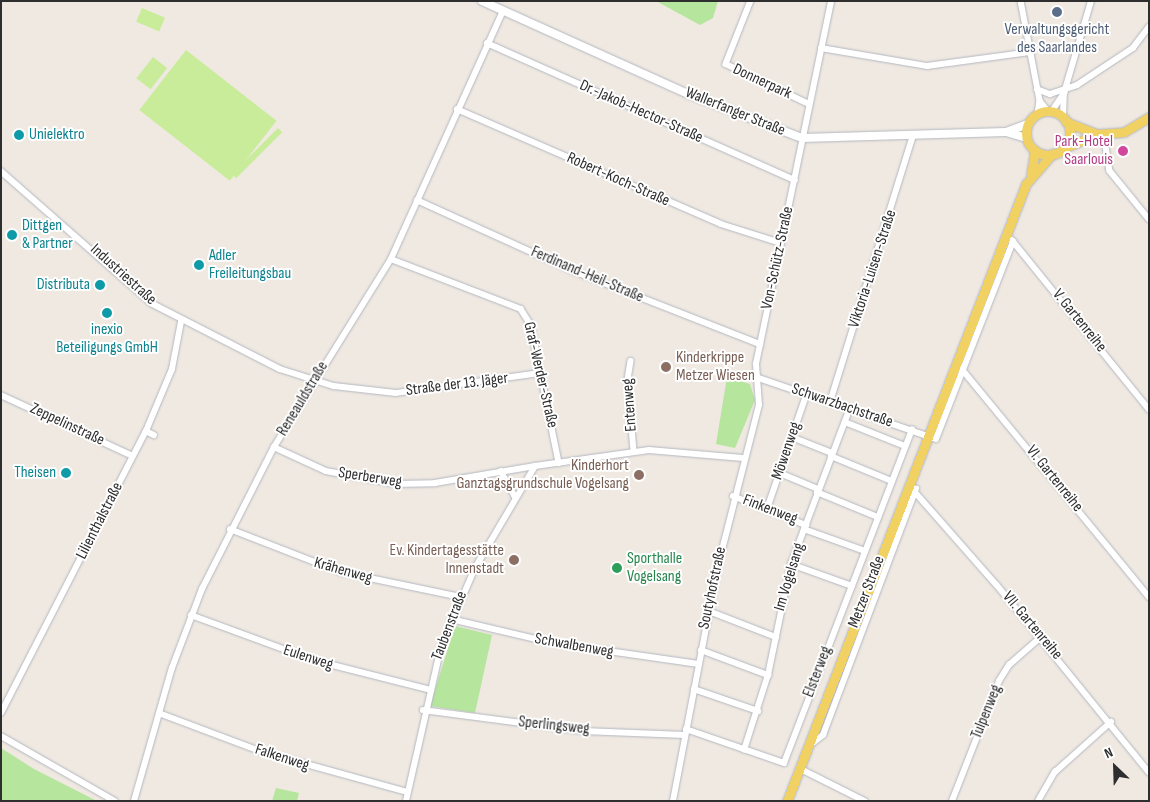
<!DOCTYPE html>
<html>
<head>
<meta charset="utf-8">
<style>
	body { margin:0 }
	#map { position:relative; width:1150px; height:802px; overflow:hidden; background:#efe9e1; font-family:"Sofia Sans Condensed",sans-serif }
	div>[style] { position:absolute }
	[style*='--x'] { left:calc(var(--x)*1px); top:calc(var(--y)*1px); width:calc(var(--w)*1px); rotate:calc(var(--a)*1deg) }
	.green>* { inset:0; background:#b6e59e }
	.pitch>* { inset:0; background:#c9ec9a; transform-origin:0 0 }
	.roads { filter:drop-shadow(0 0 1px #b4b7c1) drop-shadow(0 0 1px #b4b7c1) }
	.street>* { height:5.5px; margin:-2.75px; padding:0 2.75px; transform-origin:2.75px; border-radius:2.75px; background:#fff }
	.secondary>* { height:8px; margin:-4px; padding:0 4px; transform-origin:4px; border-radius:4px; background:#fff }
	.primary>* { height:9px; margin:-4.5px; padding:0 4.5px; transform-origin:4.5px; border-radius:4.5px; background:#f2d163 }
	.primary>.ring { margin:-4.5px; padding:0; box-sizing:content-box; background:none; border:9px solid #f2d163; border-radius:50% }
	.dots>* { width:14px; height:14px; translate:-50% -50%; box-sizing:border-box; border:2px solid #fff; border-radius:50% }
	span { translate:-50% -50%; white-space:nowrap; text-align:center; line-height:1.15; -webkit-text-stroke:4px #fff; paint-order:stroke }
	.service-label { font-size:16px; color:#4e5e75 }
	.street-label { font-size:16px; color:#2e2e2e }
	.culture-label { font-size:16px; color:#0d838f }
	.left { translate:0 -50%; text-align:left }
	.right { translate:-100% -50%; text-align:right }
	.hotel-label { font-size:16px; color:#b23c85 }
	.education-label { font-size:16px; color:#785e54 }
	.leisure-label { font-size:16px; color:#27864d }
	.frame { position:absolute; inset:0; border:2px solid #2e2e2e; pointer-events:none }
	.north { position:absolute; left:1090px; top:742px; width:50px; height:50px; -webkit-text-stroke:4px #fff; paint-order:stroke; rotate:336deg; font-size:14px; font-weight:700; line-height:20px; text-align:center; color:#2e2e2e }
	.north::after { content:''; display:block; margin:auto; width:18px; height:22px; background:#2e2e2e; clip-path:polygon(50% 0,100% 100%,50% 72%,0 100%) }
</style>
</head>
<body>
<div id="map">
	<div class="green">
		<i style="clip-path:polygon(656px 1px,718px 1px,713px 18px,700px 25px)"></i>
		<i style="clip-path:polygon(727px 377px,750px 384px,755px 400px,735px 448px,716px 444px)"></i>
		<i style="clip-path:polygon(455px 626px,492px 635px,475px 713px,430px 706px)"></i>
		<i style="clip-path:polygon(1px 748px,34px 769px,97px 801px,1px 801px)"></i>
		<i style="clip-path:polygon(276px 788px,299px 793px,297px 801px,272px 801px)"></i>
	</div>
	<div class="pitch">
		<i style="left:142px;top:8px;width:25px;height:15px;rotate:23deg"></i>
		<i style="left:186px;top:50px;width:115px;height:76px;rotate:38deg"></i>
		<i style="left:153px;top:57px;width:18px;height:27px;rotate:38deg"></i>
		<i style="left:278px;top:128px;width:6px;height:65px;rotate:45deg"></i>
	</div>
	<div class="roads">
		<div class="street">
			<i style="--x:751;--y:1;--w:68;--a:111.6"></i>
			<i style="--x:726;--y:64;--w:90;--a:25.7"></i>
			<i style="--x:1021;--y:1;--w:102;--a:79.2"></i>
			<i style="--x:1040;--y:101;--w:13;--a:99"></i>
			<i style="--x:487;--y:43;--w:337;--a:24"></i>
			<i style="--x:821;--y:48;--w:108;--a:9.6"></i>
			<i style="--x:927;--y:66;--w:105;--a:-7.7"></i>
			<i style="--x:1037;--y:89;--w:14;--a:21"></i>
			<i style="--x:1050;--y:94;--w:28;--a:-18"></i>
			<i style="--x:1077;--y:85;--w:67;--a:-33.5"></i>
			<i style="--x:1133;--y:48;--w:26;--a:-53"></i>
			<i style="--x:1040;--y:101;--w:13;--a:51"></i>
			<i style="--x:457;--y:109;--w:288;--a:23.5"></i>
			<i style="--x:721;--y:224;--w:63;--a:17.6"></i>
			<i style="--x:1052;--y:111;--w:22;--a:-56"></i>
			<i style="--x:1063;--y:117;--w:24;--a:-88"></i>
			<i style="--x:1064;--y:93;--w:96;--a:-73.6"></i>
			<i style="--x:1104;--y:134;--w:37;--a:81"></i>
			<i style="--x:1110;--y:171;--w:62;--a:50.9"></i>
			<i style="--x:1;--y:171;--w:200;--a:41.3"></i>
			<i style="--x:151;--y:303;--w:145;--a:27.1"></i>
			<i style="--x:280;--y:369;--w:57;--a:17.5"></i>
			<i style="--x:334;--y:386;--w:62;--a:6.4"></i>
			<i style="--x:396;--y:393;--w:146;--a:-7.9"></i>
			<i style="--x:417;--y:200;--w:175;--a:24.4"></i>
			<i style="--x:576;--y:272;--w:198;--a:21.4"></i>
			<i style="--x:1012;--y:240;--w:218;--a:51"></i>
			<i style="--x:391;--y:259;--w:139;--a:21"></i>
			<i style="--x:521;--y:309;--w:19;--a:58"></i>
			<i style="--x:531;--y:325;--w:141;--a:78.5"></i>
			<i style="--x:631;--y:361;--w:19;--a:99"></i>
			<i style="--x:628;--y:380;--w:71;--a:85.2"></i>
			<i style="--x:957;--y:363;--w:303;--a:50.6"></i>
			<i style="--x:756;--y:377;--w:190;--a:19"></i>
			<i style="--x:936;--y:439;--w:212;--a:-68.7"></i>
			<i style="--x:1;--y:395;--w:145;--a:24.8"></i>
			<i style="--x:830;--y:402;--w:280;--a:-72.7"></i>
			<i style="--x:845;--y:422;--w:65;--a:21.8"></i>
			<i style="--x:146;--y:431;--w:9;--a:27"></i>
			<i style="--x:792;--y:437;--w:43;--a:21.8"></i>
			<i style="--x:274;--y:447;--w:57;--a:24.8"></i>
			<i style="--x:326;--y:471;--w:71;--a:10.5"></i>
			<i style="--x:396;--y:484;--w:39;--a:-1"></i>
			<i style="--x:435;--y:483;--w:101;--a:-9.6"></i>
			<i style="--x:831;--y:456;--w:66;--a:22.3"></i>
			<i style="--x:501;--y:471;--w:29;--a:61"></i>
			<i style="--x:780;--y:473;--w:41;--a:22.8"></i>
			<i style="--x:909;--y:485;--w:133;--a:48.7"></i>
			<i style="--x:997;--y:585;--w:241;--a:50.9"></i>
			<i style="--x:817;--y:492;--w:66;--a:22.3"></i>
			<i style="--x:733;--y:496;--w:79;--a:21.7"></i>
			<i style="--x:767;--y:509;--w:123;--a:-71"></i>
			<i style="--x:230;--y:529;--w:119;--a:21.2"></i>
			<i style="--x:341;--y:572;--w:123;--a:11.8"></i>
			<i style="--x:804;--y:529;--w:65;--a:19.8"></i>
			<i style="--x:791;--y:564;--w:65;--a:19.8"></i>
			<i style="--x:709;--y:611;--w:72;--a:21.2"></i>
			<i style="--x:191;--y:615;--w:130;--a:20.2"></i>
			<i style="--x:313;--y:660;--w:119;--a:14.2"></i>
			<i style="--x:451;--y:619;--w:105;--a:13.2"></i>
			<i style="--x:553;--y:643;--w:147;--a:8.2"></i>
			<i style="--x:701;--y:650;--w:72;--a:20.5"></i>
			<i style="--x:694;--y:689;--w:68;--a:19"></i>
			<i style="--x:423;--y:710;--w:161;--a:7.5"></i>
			<i style="--x:583;--y:731;--w:102;--a:2.2"></i>
			<i style="--x:1;--y:713;--w:317;--a:-62.8"></i>
			<i style="--x:146;--y:431;--w:67;--a:-67.2"></i>
			<i style="--x:172;--y:369;--w:48;--a:-79.2"></i>
			<i style="--x:159;--y:713;--w:111;--a:20.6"></i>
			<i style="--x:263;--y:752;--w:149;--a:15.5"></i>
			<i style="--x:686;--y:729;--w:104;--a:19.1"></i>
			<i style="--x:784;--y:763;--w:357;--a:-69"></i>
			<i style="--x:1;--y:736;--w:131;--a:29.7"></i>
			<i style="--x:809;--y:746;--w:18;--a:-38"></i>
			<i style="--x:823;--y:735;--w:263;--a:-69.3"></i>
			<i style="--x:744;--y:750;--w:79;--a:-72.3"></i>
			<i style="--x:768;--y:675;--w:113;--a:-78.3"></i>
			<i style="--x:791;--y:564;--w:167;--a:-69.3"></i>
			<i style="--x:799;--y:768;--w:74;--a:26.6"></i>
			<i style="--x:134;--y:801;--w:138;--a:-74.1"></i>
			<i style="--x:172;--y:668;--w:85;--a:-69.2"></i>
			<i style="--x:202;--y:589;--w:159;--a:-63.1"></i>
			<i style="--x:274;--y:447;--w:221;--a:-58.1"></i>
			<i style="--x:391;--y:259;--w:272;--a:-65.7"></i>
			<i style="--x:406;--y:801;--w:158;--a:-77.2"></i>
			<i style="--x:441;--y:647;--w:86;--a:-66.7"></i>
			<i style="--x:475;--y:568;--w:118;--a:-59.5"></i>
			<i style="--x:535;--y:466;--w:115;--a:-8"></i>
			<i style="--x:649;--y:450;--w:94;--a:4.9"></i>
			<i style="--x:673;--y:801;--w:235;--a:-79.2"></i>
			<i style="--x:717;--y:570;--w:170;--a:-75.7"></i>
			<i style="--x:759;--y:405;--w:41;--a:-94.2"></i>
			<i style="--x:756;--y:364;--w:371;--a:-78.3"></i>
			<i style="--x:952;--y:801;--w:129;--a:-68.6"></i>
			<i style="--x:999;--y:681;--w:19;--a:-58"></i>
			<i style="--x:1009;--y:665;--w:43;--a:-41.2"></i>
			<i style="--x:1038;--y:801;--w:34;--a:-60"></i>
			<i style="--x:1055;--y:772;--w:75;--a:-41.8"></i>
		</div>
		<div class="secondary">
			<i style="--x:482;--y:1;--w:226;--a:24.3"></i>
			<i style="--x:688;--y:94;--w:122;--a:21.1"></i>
			<i style="--x:802;--y:138;--w:204;--a:-1.7"></i>
			<i style="--x:1006;--y:132;--w:22;--a:16"></i>
			<i style="--x:1006;--y:132;--w:23;--a:-20"></i>
		</div>
		<div class="primary">
			<i class="ring" style="left:1026px;top:111px;width:35px;height:35px"></i>
			<i style="--x:1066;--y:122;--w:33;--a:21"></i>
			<i style="--x:1064;--y:148;--w:36;--a:-23"></i>
			<i style="--x:1097;--y:134;--w:27;--a:-4"></i>
			<i style="--x:1124;--y:132;--w:29;--a:-31"></i>
			<i style="--x:1031;--y:175;--w:25;--a:-81"></i>
			<i style="--x:787;--y:801;--w:662;--a:-68.83"></i>
			<i style="--x:1026;--y:184;--w:40;--a:-49"></i>
		</div>
	</div>
	<div class="dots">
		<i style="left:1057px;top:12px;background:#5c6f8a"></i>
		<i style="left:19px;top:135px;background:#0f9aa8"></i>
		<i style="left:1123px;top:151px;background:#d1479c"></i>
		<i style="left:12px;top:235px;background:#0f9aa8"></i>
		<i style="left:199px;top:265px;background:#0f9aa8"></i>
		<i style="left:100px;top:285px;background:#0f9aa8"></i>
		<i style="left:107px;top:313px;background:#0f9aa8"></i>
		<i style="left:666px;top:367px;background:#8d6e63"></i>
		<i style="left:66px;top:473px;background:#0f9aa8"></i>
		<i style="left:639px;top:475px;background:#8d6e63"></i>
		<i style="left:514px;top:560px;background:#8d6e63"></i>
		<i style="left:617px;top:568px;background:#2e9e5b"></i>
	</div>
	<div class="service-label">
		<span style="left:1057px;top:39px">Verwaltungsgericht<br>des Saarlandes</span>
	</div>
	<div class="street-label">
		<span style="left:762px;top:82px;rotate:25deg">Donnerpark</span>
		<span style="left:641px;top:112px;rotate:24deg">Dr.-Jakob-Hector-Straße</span>
		<span style="left:735px;top:112px;rotate:22deg">Wallerfanger Straße</span>
		<span style="left:618px;top:180px;rotate:24deg">Robert-Koch-Straße</span>
		<span style="left:778px;top:258px;rotate:-78deg">Von-Schütz-Straße</span>
		<span style="left:873px;top:269px;rotate:-72deg">Viktoria-Luisen-Straße</span>
		<span style="left:123px;top:275px;rotate:42deg">Industriestraße</span>
		<span style="left:587px;top:275px;rotate:23deg">Ferdinand-Heil-Straße</span>
		<span style="left:1079px;top:321px;rotate:51deg">V. Gartenreihe</span>
		<span style="left:540px;top:375px;rotate:77deg">Graf-Werder-Straße</span>
		<span style="left:457px;top:385px;rotate:-7deg">Straße der 13. Jäger</span>
		<span style="left:303px;top:399px;rotate:-59deg">Reneauldstraße</span>
		<span style="left:630px;top:405px;rotate:-94deg">Entenweg</span>
		<span style="left:842px;top:406px;rotate:19deg">Schwarzbachstraße</span>
		<span style="left:67px;top:425px;rotate:25deg">Zeppelinstraße</span>
		<span style="left:787px;top:451px;rotate:-71deg">Möwenweg</span>
		<span style="left:370px;top:478px;rotate:9deg">Sperberweg</span>
		<span style="left:1054px;top:479px;rotate:51deg">VI. Gartenreihe</span>
		<span style="left:770px;top:510px;rotate:21deg">Finkenweg</span>
		<span style="left:100px;top:521px;rotate:-63deg">Lilienthalstraße</span>
		<span style="left:343px;top:571px;rotate:16deg">Krähenweg</span>
		<span style="left:790px;top:577px;rotate:-73deg">Im Vogelsang</span>
		<span style="left:713px;top:588px;rotate:-78deg">Soutyhofstraße</span>
		<span style="left:867px;top:592px;rotate:-69deg">Metzer Straße</span>
		<span style="left:450px;top:626px;rotate:-69deg">Taubenstraße</span>
		<span style="left:1032px;top:626px;rotate:50deg">VII. Gartenreihe</span>
		<span style="left:574px;top:646px;rotate:10deg">Schwalbenweg</span>
		<span style="left:308px;top:658px;rotate:18deg">Eulenweg</span>
		<span style="left:818px;top:672px;rotate:-69deg">Elsterweg</span>
		<span style="left:987px;top:712px;rotate:-68deg">Tulpenweg</span>
		<span style="left:554px;top:726px;rotate:6deg">Sperlingsweg</span>
		<span style="left:282px;top:758px;rotate:18deg">Falkenweg</span>
	</div>
	<div class="culture-label">
		<span class="left" style="left:29px;top:135px">Unielektro</span>
		<span class="left" style="left:22px;top:235px">Dittgen<br>&amp; Partner</span>
		<span class="left" style="left:209px;top:265px">Adler<br>Freileitungsbau</span>
		<span class="right" style="left:90px;top:285px">Distributa</span>
		<span style="left:107px;top:339px">inexio<br>Beteiligungs GmbH</span>
		<span class="right" style="left:56px;top:473px">Theisen</span>
	</div>
	<div class="hotel-label">
		<span class="right" style="left:1113px;top:151px">Park-Hotel<br>Saarlouis</span>
	</div>
	<div class="education-label">
		<span class="left" style="left:676px;top:367px">Kinderkrippe<br>Metzer Wiesen</span>
		<span class="right" style="left:629px;top:475px">Kinderhort<br>Ganztagsgrundschule Vogelsang</span>
		<span class="right" style="left:504px;top:560px">Ev. Kindertagesstätte<br>Innenstadt</span>
	</div>
	<div class="leisure-label">
		<span class="left" style="left:627px;top:568px">Sporthalle<br>Vogelsang</span>
	</div>
	<div class="frame"></div>
	<div class="north">N</div>
</div>
</body>
</html>
